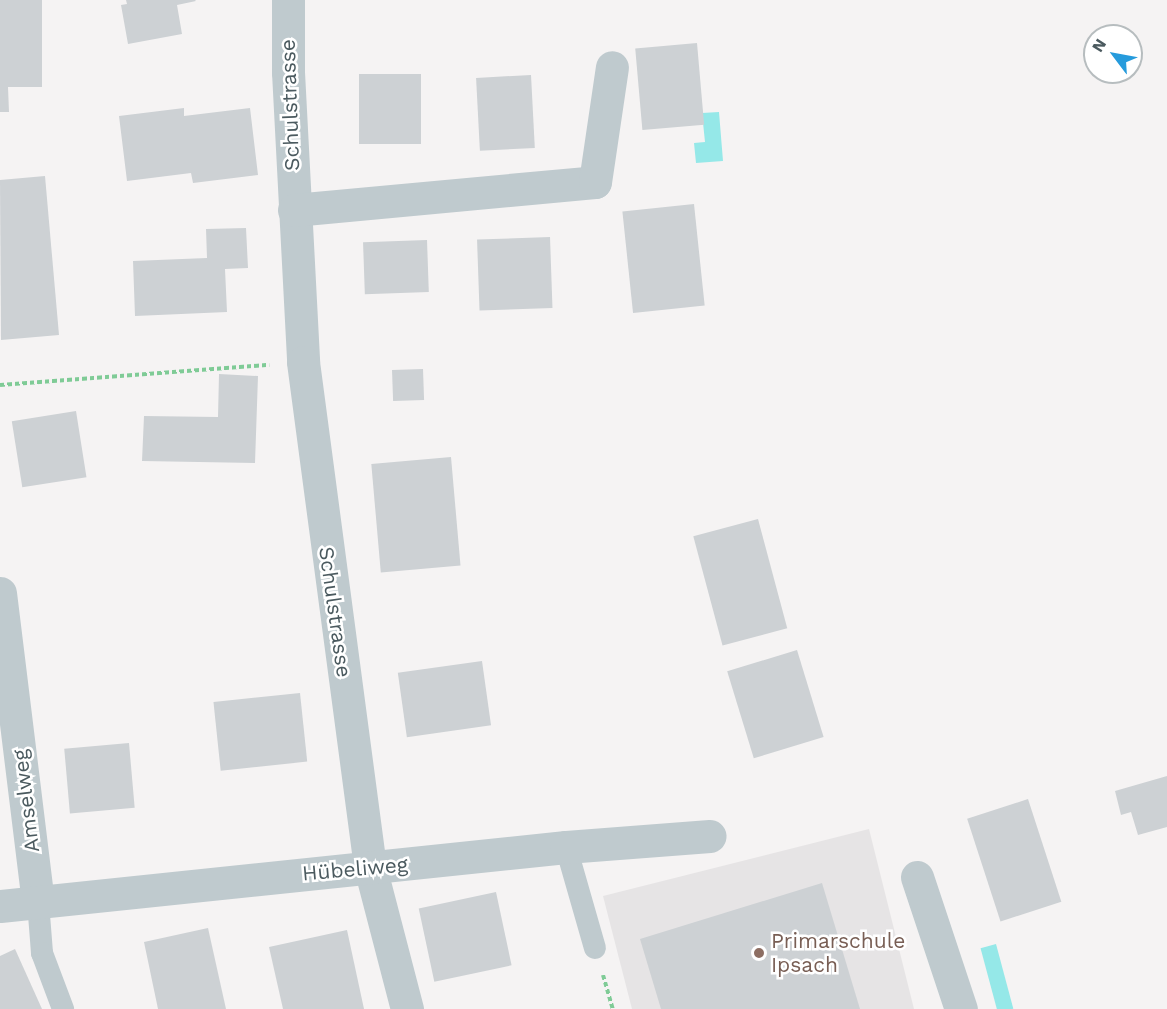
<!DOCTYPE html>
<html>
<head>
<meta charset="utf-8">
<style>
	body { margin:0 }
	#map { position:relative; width:1167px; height:1009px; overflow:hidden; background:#f5f3f3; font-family:"Work Sans",sans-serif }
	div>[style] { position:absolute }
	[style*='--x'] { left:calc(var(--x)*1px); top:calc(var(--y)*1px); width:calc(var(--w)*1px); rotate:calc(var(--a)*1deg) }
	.education>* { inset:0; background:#e6e4e5 }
	.water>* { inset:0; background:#95e8e8; transform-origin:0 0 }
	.building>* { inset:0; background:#cdd1d4; transform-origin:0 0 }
	.path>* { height:4px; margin-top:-2px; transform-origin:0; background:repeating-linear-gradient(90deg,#7fcb96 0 4.5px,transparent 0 7.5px) }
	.service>* { height:22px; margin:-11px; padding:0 11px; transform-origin:11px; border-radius:11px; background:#bfcace }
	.minor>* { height:33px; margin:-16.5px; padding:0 16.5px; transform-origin:16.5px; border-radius:16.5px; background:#bfcace }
	.dots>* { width:16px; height:16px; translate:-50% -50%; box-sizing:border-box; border:3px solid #fff; border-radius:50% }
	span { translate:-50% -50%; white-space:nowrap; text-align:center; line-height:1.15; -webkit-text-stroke:5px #fff; paint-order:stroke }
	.street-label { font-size:21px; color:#4b5a5f }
	.education-label { font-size:21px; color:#785e54 }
	.left { translate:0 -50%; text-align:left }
	.north { position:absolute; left:1083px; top:24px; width:60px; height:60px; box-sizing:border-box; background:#fff; border:2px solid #b7bdbf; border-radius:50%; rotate:302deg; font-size:16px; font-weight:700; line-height:24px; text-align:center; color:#4b5a5f }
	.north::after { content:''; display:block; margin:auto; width:21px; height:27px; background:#269bdc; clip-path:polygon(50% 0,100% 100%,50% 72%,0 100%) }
</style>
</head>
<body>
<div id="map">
	<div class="education">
		<i style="clip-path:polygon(869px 829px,914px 1009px,632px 1009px,603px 896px)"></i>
	</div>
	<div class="water">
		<i style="clip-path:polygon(719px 112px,723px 161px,696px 163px,694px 143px,705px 142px,702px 113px)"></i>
		<i style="left:996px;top:944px;width:67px;height:16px;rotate:75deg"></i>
	</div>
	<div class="building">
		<i style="clip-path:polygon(0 0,42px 0,42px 87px,8px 87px,9px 112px,0 112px)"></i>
		<i style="clip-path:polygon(126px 0,195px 0,196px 1px,177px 5px,182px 34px,128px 44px,121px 5px,127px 4px)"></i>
		<i style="left:697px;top:43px;width:82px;height:62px;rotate:85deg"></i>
		<i style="left:359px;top:74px;width:62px;height:70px"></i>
		<i style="left:531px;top:75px;width:73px;height:55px;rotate:87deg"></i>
		<i style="clip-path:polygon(184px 108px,184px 116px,250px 108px,258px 175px,193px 183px,191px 173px,127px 181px,119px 116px)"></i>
		<i style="clip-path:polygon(45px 176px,59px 335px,1px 340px,0 180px)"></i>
		<i style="left:694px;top:204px;width:102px;height:72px;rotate:84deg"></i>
		<i style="clip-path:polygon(246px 228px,248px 268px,225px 269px,227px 312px,135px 316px,133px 261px,207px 258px,206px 229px)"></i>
		<i style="left:550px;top:237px;width:71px;height:73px;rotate:88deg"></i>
		<i style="left:427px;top:240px;width:52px;height:64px;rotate:88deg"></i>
		<i style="left:423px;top:369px;width:31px;height:31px;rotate:88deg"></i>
		<i style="clip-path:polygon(219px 374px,258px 376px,255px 463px,142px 461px,144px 416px,218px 417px)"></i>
		<i style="left:76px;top:411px;width:67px;height:65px;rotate:81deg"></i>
		<i style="left:451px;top:457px;width:109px;height:80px;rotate:85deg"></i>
		<i style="left:758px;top:519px;width:113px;height:67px;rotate:75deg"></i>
		<i style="left:797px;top:650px;width:91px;height:73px;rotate:73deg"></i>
		<i style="left:482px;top:661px;width:65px;height:85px;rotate:82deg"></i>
		<i style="left:300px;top:693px;width:69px;height:87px;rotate:84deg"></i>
		<i style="left:129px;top:743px;width:65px;height:65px;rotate:85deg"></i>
		<i style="clip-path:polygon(1167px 776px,1167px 827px,1138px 835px,1131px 812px,1121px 815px,1115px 791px)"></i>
		<i style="left:1028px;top:799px;width:108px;height:64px;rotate:72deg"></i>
		<i style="clip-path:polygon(822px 883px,860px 1009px,661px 1009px,640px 939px)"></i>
		<i style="left:496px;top:892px;width:75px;height:79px;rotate:78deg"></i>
		<i style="clip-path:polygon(208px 928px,226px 1009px,158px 1009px,144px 942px)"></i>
		<i style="clip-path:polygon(347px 930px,364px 1009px,283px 1009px,269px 947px)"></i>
		<i style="clip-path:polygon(15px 949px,42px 1009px,0 1009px,0 956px)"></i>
	</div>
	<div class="path">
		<i style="--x:0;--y:385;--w:270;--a:-4.3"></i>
		<i style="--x:603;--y:975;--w:35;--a:74"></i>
	</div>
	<div class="service">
		<i style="--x:566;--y:847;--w:105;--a:74"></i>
		<i style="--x:38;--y:902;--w:51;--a:85.5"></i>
		<i style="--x:42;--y:953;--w:60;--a:69.4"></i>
	</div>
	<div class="minor">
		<i style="--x:288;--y:0;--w:72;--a:90"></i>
		<i style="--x:288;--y:72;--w:290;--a:87"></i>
		<i style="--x:303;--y:362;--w:509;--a:82.44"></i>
		<i style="--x:370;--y:867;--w:147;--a:75.4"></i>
		<i style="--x:294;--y:210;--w:302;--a:-5.3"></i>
		<i style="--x:595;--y:182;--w:116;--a:-81.6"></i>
		<i style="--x:0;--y:593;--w:311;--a:83"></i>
		<i style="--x:917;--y:877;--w:139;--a:71.6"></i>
		<i style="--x:0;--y:906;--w:569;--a:-5.95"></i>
		<i style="--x:566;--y:847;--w:144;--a:-4.4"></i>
	</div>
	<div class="dots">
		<i style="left:759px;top:953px;background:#8d6e63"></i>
	</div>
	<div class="street-label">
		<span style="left:290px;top:105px;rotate:-92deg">Schulstrasse</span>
		<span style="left:335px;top:612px;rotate:82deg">Schulstrasse</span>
		<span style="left:26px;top:801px;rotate:-97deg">Amselweg</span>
		<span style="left:355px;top:869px;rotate:-5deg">Hübeliweg</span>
	</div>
	<div class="education-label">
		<span class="left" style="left:771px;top:953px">Primarschule<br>Ipsach</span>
	</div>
	<div class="north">N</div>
</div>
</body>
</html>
